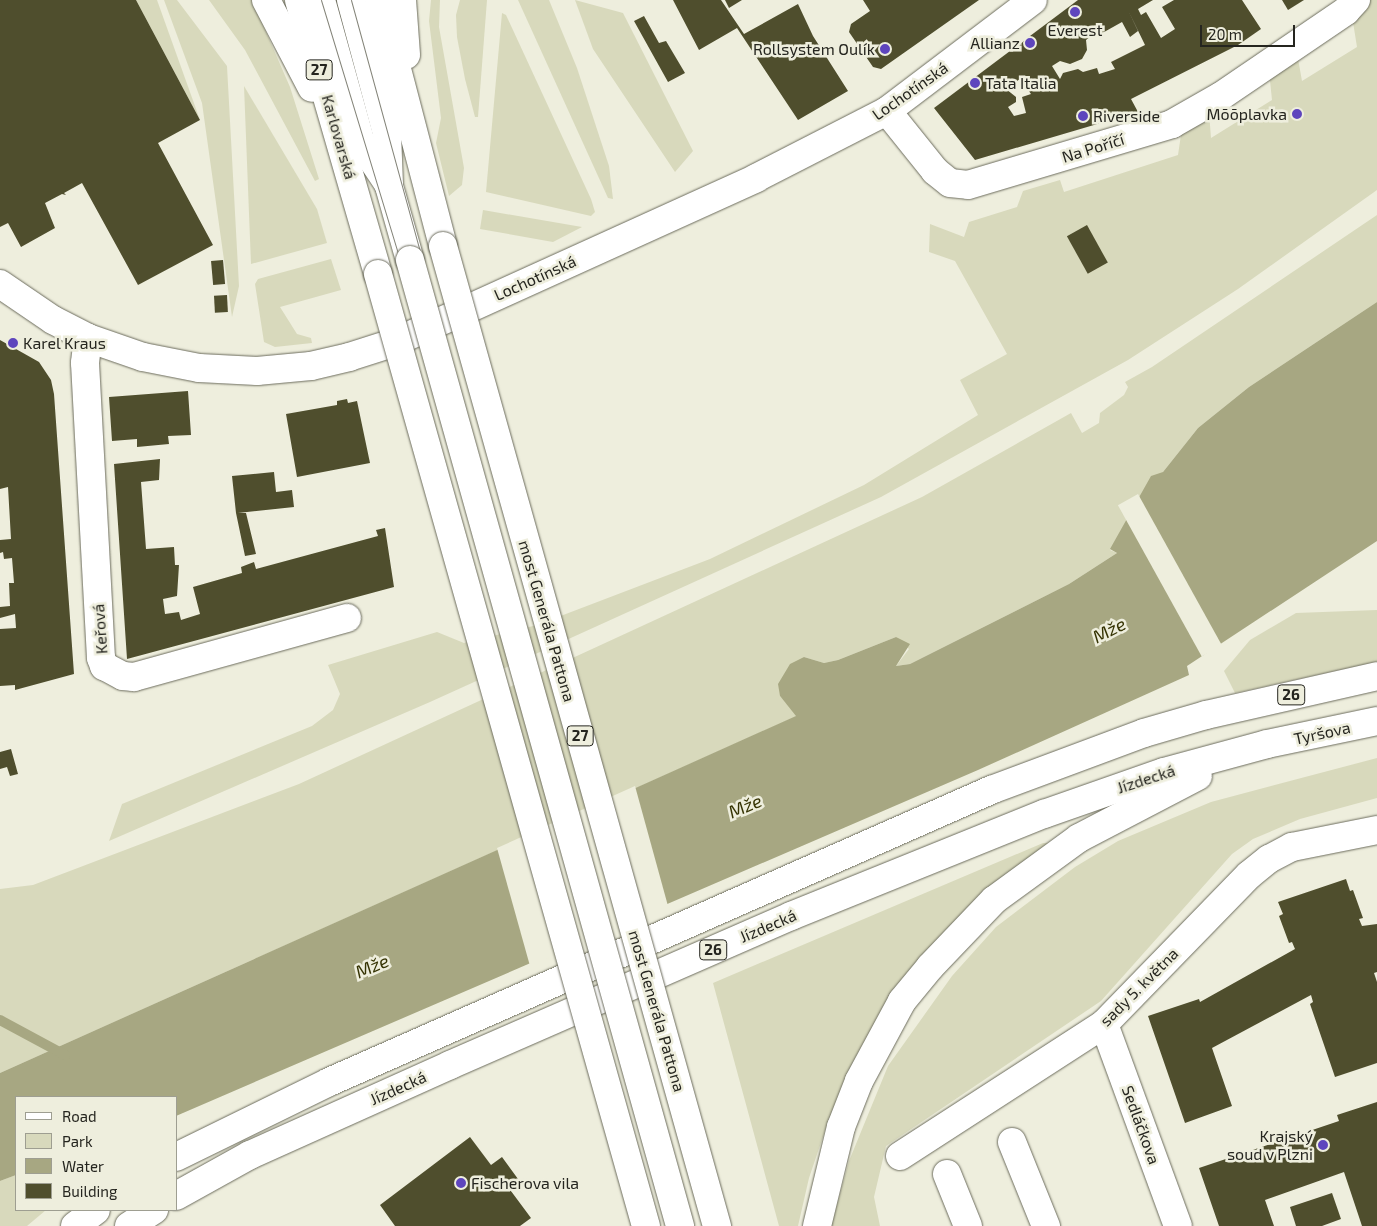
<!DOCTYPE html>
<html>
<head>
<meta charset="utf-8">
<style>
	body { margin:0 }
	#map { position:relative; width:1377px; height:1226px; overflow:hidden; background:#eed; font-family:"Exo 2",sans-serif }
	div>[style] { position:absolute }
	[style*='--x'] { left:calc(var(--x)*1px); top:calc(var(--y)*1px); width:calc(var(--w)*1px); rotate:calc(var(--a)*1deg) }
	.green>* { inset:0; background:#d8d9bc }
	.water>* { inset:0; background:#a7a782 }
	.pier>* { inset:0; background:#eed; transform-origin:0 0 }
	.stream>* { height:10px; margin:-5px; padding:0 5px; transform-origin:5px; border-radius:5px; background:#a7a782 }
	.building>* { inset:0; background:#4f4e2d; transform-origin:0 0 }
	.roads { filter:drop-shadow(0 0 1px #6c6c5d) drop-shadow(0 0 1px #6c6c5d) }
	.minor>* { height:28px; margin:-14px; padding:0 14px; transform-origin:14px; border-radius:14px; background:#fff }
	.major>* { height:28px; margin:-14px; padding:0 14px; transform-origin:14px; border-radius:14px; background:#fff }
	.tram>* { height:1px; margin:-0.5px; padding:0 0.5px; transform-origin:0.5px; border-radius:0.5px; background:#848479 }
	.bridges { filter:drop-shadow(0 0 1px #6c6c5d) drop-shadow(0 0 1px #6c6c5d) }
	.minor-bridge>* { height:28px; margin:-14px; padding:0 14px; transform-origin:14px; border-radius:14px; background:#fff }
	.major-bridge>* { height:28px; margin:-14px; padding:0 14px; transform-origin:14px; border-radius:14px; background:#fff }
	.dots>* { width:14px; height:14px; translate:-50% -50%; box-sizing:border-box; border:2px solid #eed; border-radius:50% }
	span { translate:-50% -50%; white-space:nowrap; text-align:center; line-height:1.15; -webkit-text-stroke:5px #eed; paint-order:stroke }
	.shield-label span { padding:1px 4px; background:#eed; border:1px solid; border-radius:4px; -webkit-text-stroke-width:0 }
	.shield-label { font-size:15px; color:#25251f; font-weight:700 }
	.poi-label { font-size:16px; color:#25251f }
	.right { translate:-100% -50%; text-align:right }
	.left { translate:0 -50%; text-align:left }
	.street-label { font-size:16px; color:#25251f }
	.water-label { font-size:18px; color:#363404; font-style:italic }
	.legend { position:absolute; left:15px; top:1096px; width:162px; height:115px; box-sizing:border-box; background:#eed; border:1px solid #9e9e91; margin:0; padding:6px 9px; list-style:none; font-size:15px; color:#25251f }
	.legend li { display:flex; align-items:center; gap:10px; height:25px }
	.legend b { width:25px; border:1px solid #9e9e91 }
	.scale { position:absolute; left:1200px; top:25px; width:95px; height:22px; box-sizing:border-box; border:2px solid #25251f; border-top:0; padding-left:6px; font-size:15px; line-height:18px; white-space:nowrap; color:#25251f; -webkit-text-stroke:4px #eed; paint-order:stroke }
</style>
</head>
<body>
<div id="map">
	<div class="green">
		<i style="clip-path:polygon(136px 0,157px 0,200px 120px)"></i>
		<i style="clip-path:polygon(164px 0,177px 0,227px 66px,239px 286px,232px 317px,202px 103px)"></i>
		<i style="clip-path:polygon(209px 0,252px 0,290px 87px,319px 179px,315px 181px,245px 50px)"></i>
		<i style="clip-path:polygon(431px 0,440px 0,439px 27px,464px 168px,462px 185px,449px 196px,436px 143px,441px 118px,429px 21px)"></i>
		<i style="clip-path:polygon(460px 0,487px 0,478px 117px,475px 117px,465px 79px,457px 37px,456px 15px)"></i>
		<i style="clip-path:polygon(518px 0,549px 0,577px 68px,609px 166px,613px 199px,608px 198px)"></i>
		<i style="clip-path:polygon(575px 0,623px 13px,693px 151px,675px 172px,593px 49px)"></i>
		<i style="clip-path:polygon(1368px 0,1377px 0,1377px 190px,1238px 289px,1128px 360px,881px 497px,430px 702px,109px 841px,122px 804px,312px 726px,333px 710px,340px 694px,328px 665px,437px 632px,464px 643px,537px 625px,710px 559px,864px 485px,978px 415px,960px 380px,1007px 354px,955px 261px,929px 252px,930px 224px,964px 237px,969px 222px,1017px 207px,1023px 191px,1060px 180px,1064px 192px,1178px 155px,1182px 128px,1209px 112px,1211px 138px,1272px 100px,1269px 71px,1297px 53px,1302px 81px,1357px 47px,1352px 16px)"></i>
		<i style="clip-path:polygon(502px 13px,506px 15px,591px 199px,595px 212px,591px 216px,486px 192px)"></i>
		<i style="clip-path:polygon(244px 86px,317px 209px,327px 243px,251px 264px)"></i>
		<i style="clip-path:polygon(483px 210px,582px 227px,553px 242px,480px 229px)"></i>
		<i style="clip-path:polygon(1377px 215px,1377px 302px,1249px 387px,1198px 428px,1163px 472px,1110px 550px,1117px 553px,1069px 584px,910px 664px,896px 666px,909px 649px,896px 637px,838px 660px,824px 663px,804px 657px,780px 696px,797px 716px,0 1073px,0 889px,33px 885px,299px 784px,922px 497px,1071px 413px,1082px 433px,1099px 423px,1100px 413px,1124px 395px,1128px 387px,1125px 382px,1152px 367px)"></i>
		<i style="clip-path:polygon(331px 259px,341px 290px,280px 307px,297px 334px,311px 338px,312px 343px,275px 347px,264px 342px,255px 284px,258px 279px)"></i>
		<i style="clip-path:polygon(1377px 610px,1377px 662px,1235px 693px,1224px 671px,1250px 640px,1296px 613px)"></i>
		<i style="clip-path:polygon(1377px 758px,1377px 798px,1300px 819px,1253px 839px,1232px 854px,1101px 1001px,886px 1146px,874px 1197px,880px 1226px,831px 1226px,849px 1161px,888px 1066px,952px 976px,996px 927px,1075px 867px,1118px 841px,1211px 802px)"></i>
		<i style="clip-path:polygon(1043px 843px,1050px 843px,858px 1055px,829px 1119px,809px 1178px,798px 1226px,779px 1226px,713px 983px)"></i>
		<i style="clip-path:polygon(16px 1175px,16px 1210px,46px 1210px,27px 1226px,0 1226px,0 1181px)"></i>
	</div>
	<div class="water">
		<i style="clip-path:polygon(1377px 302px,1377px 541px,1187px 666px,1189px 675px,978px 770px,176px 1116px,176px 1097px,16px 1097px,16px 1175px,0 1181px,0 1073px,796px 716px,780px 696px,778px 684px,790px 664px,804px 657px,824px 663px,838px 660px,896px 637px,910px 644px,896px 666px,910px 664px,1069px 584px,1117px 553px,1110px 549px,1151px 476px,1163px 472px,1198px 428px,1249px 387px)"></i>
	</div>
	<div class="pier">
		<i style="left:1138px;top:494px;width:173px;height:23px;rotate:61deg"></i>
		<i style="clip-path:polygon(635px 786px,668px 906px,530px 966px,497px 848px)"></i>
	</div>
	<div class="stream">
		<i style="--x:0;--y:1020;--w:74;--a:28.3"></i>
	</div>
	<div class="building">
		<i style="clip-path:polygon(0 0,136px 0,200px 120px,158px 143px,213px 245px,138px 285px,82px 183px,64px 193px,66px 195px,62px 194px,45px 203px,55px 228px,21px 247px,8px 223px,0 227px)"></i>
		<i style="clip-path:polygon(673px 0,721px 0,744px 34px,798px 4px,813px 36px,848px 91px,798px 120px,737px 28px,699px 50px)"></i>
		<i style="clip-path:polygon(725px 0,742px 0,729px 8px)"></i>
		<i style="clip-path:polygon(863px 0,979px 0,881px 69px,873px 67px,849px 32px,851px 24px,870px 11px)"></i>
		<i style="clip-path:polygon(evenodd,1078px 0,1153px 0,1138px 9px,1141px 15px,1146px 12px,1161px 38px,1175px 29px,1162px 7px,1174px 0,1242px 0,1261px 29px,1238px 45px,1131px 99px,1138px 112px,975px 160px,934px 108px,1078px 0,1128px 10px,1145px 45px,1111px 62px,1115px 69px,1099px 74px,1097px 68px,1083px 72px,1078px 69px,1063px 73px,1060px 79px,1052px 66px,1060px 61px,1070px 64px,1082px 59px,1087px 50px,1086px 40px,1095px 33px,1097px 36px,1122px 22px,1130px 37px,1138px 31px,1128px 10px,1078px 0,1020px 79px,1031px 94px,1022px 97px,1026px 113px,1014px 116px,1008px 107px,1016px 102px,1016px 97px,1006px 89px,1020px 79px)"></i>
		<i style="clip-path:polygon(1282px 0,1304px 0,1288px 10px)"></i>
		<i style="clip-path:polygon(644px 16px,659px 43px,666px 41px,685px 73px,668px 82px,634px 21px)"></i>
		<i style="left:1087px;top:225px;width:43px;height:23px;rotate:61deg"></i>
		<i style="left:223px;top:260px;width:24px;height:12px;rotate:85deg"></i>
		<i style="left:227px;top:295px;width:17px;height:13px;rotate:87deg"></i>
		<i style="clip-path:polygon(0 340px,39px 362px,51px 380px,54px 394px,74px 674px,15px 690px,15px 685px,0 686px,0 629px,16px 628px,15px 614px,0 618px,0 607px,10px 606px,9px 583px,14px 583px,12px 558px,4px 559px,3px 552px,0 553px,0 540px,11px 539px,8px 487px,0 489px)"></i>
		<i style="clip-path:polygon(188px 391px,191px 435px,168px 436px,169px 444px,137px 447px,137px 439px,112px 441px,109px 397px)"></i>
		<i style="clip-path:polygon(347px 399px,348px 403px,357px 401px,370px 463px,297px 477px,286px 414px,337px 405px,337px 401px)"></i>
		<i style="clip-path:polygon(160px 459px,159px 480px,141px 482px,146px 549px,174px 547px,175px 565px,179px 565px,177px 596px,163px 599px,165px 614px,179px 612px,181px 620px,200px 614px,193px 587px,242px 573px,241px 567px,254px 562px,256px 569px,378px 536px,376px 530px,385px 528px,394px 587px,127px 659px,114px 464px)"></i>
		<i style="clip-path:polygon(274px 472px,276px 492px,292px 490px,294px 507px,238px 513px,246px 513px,256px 554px,245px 556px,236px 513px,232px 476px)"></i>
		<i style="clip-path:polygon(11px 749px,18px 774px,10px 776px,7px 767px,0 769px,0 752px)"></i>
		<i style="clip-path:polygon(1346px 879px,1350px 891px,1353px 890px,1363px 918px,1359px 919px,1362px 926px,1377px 924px,1377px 972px,1374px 973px,1377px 982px,1377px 1063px,1335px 1077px,1310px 1004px,1313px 1002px,1311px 995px,1212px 1048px,1232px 1106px,1185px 1123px,1148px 1016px,1199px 999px,1200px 1002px,1295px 949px,1292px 942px,1289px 943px,1279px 916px,1283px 914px,1278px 902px)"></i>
		<i style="clip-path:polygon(1377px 1102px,1377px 1226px,1362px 1226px,1344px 1172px,1265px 1200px,1274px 1226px,1219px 1226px,1199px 1168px,1339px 1121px,1337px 1115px)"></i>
		<i style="clip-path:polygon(470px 1137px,491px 1165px,502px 1157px,518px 1179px,508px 1187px,531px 1218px,520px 1226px,395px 1226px,380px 1205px)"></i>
		<i style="clip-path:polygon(1332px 1193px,1341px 1219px,1322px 1226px,1296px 1226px,1290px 1207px)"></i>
	</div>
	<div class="roads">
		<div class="minor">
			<i style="--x:321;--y:0;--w:148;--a:74.4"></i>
			<i style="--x:361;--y:143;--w:50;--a:56.3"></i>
			<i style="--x:351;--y:0;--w:138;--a:74.9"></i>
			<i style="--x:387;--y:133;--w:53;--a:87.8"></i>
			<i style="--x:389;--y:186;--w:77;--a:74.2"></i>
			<i style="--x:887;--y:111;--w:77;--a:51.3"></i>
			<i style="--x:935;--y:171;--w:19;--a:39"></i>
			<i style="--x:950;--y:183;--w:18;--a:6"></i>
			<i style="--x:968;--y:185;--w:213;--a:-16.6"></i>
			<i style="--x:1172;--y:124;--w:56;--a:-29.7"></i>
			<i style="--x:1221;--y:96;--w:151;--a:-34.2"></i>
			<i style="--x:1346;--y:11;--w:15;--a:-48"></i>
			<i style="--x:0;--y:284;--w:64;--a:34.2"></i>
			<i style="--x:53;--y:320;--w:39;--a:27"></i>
			<i style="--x:88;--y:338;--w:58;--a:19.1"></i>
			<i style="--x:143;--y:357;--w:57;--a:11.1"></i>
			<i style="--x:199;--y:368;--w:58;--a:3"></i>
			<i style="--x:257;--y:371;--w:54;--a:-5.3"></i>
			<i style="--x:311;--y:366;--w:39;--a:-13"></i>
			<i style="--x:349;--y:357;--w:46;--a:-17.7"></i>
			<i style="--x:393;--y:343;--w:399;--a:-24.4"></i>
			<i style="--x:756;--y:178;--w:147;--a:-27.1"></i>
			<i style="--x:887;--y:111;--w:183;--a:-37.2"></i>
			<i style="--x:88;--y:338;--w:25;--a:97"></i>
			<i style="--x:85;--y:363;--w:295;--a:86.9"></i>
			<i style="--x:101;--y:658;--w:9;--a:69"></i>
			<i style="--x:104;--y:666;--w:21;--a:28"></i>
			<i style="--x:123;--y:676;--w:11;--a:5"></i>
			<i style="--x:134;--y:677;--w:221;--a:-15.5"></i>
			<i style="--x:1104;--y:1024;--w:215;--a:69.9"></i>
			<i style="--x:1012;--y:1142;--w:91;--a:68"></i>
			<i style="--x:900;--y:1156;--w:243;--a:-32.9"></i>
			<i style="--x:1104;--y:1024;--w:208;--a:-45.8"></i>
			<i style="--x:1249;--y:875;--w:26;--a:-39"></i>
			<i style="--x:1269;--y:859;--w:26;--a:-28"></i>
			<i style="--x:1292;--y:847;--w:87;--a:-11.3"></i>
			<i style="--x:947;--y:1174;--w:56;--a:68"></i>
		</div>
		<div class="major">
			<i style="--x:266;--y:0;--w:99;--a:62.4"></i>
			<i style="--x:299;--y:0;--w:285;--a:73.9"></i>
			<i style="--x:379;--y:0;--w:254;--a:75.4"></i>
			<i style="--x:402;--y:0;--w:55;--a:85.8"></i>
			<i style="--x:176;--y:1157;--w:170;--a:-26.1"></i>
			<i style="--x:329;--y:1082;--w:724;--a:-23.8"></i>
			<i style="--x:991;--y:790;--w:163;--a:-20.4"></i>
			<i style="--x:1144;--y:733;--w:65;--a:-16.2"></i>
			<i style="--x:1206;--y:715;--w:175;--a:-12.8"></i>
			<i style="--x:176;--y:1196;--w:85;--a:-29"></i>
			<i style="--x:250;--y:1155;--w:219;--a:-24.2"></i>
			<i style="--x:450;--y:1065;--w:372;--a:-23.6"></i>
			<i style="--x:791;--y:916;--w:273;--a:-22"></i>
			<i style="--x:1044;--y:814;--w:127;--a:-19.3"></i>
			<i style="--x:1164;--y:772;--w:107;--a:-15.2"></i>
			<i style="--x:1267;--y:744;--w:112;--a:-11.8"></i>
			<i style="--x:75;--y:1226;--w:26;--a:-37"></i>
			<i style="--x:129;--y:1226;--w:30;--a:-33"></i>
			<i style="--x:817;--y:1226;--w:102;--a:-76.4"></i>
			<i style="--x:841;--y:1127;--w:49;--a:-68.6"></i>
			<i style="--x:859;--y:1081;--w:91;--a:-61.7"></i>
			<i style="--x:902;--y:1001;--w:44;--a:-50.5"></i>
			<i style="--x:930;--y:967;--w:93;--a:-46.3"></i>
			<i style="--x:994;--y:900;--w:105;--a:-36.1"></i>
			<i style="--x:1079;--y:838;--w:134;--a:-27.5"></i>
		</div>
	</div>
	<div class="tram">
		<i style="--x:321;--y:0;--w:276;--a:73.1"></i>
		<i style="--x:401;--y:264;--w:1000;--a:74.21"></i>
		<i style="--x:351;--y:0;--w:1271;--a:74.67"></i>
	</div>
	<div class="bridges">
		<div class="minor-bridge">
			<i style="--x:410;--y:260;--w:1003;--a:74.38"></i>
		</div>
		<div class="major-bridge">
			<i style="--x:443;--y:246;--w:1018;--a:74.38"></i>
			<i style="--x:378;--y:274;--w:989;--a:74.28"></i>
		</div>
	</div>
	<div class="dots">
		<i style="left:1075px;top:12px;background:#5e45bd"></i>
		<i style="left:1030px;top:43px;background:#5e45bd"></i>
		<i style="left:885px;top:49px;background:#5e45bd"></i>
		<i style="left:975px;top:83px;background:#5e45bd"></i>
		<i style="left:1297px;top:114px;background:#5e45bd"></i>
		<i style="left:1083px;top:116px;background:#5e45bd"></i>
		<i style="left:13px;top:343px;background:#5e45bd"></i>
		<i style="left:1323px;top:1145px;background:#5e45bd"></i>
		<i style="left:461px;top:1183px;background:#5e45bd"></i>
	</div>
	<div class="shield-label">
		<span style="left:319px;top:70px">27</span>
		<span style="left:1291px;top:695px">26</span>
		<span style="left:580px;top:736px">27</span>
		<span style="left:713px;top:950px">26</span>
	</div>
	<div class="poi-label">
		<span style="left:1075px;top:30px">Everest</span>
		<span class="right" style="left:1020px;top:43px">Allianz</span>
		<span class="right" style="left:875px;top:49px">Rollsystem Oulík</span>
		<span class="left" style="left:985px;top:83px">Tata Italia</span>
		<span class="right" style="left:1287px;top:114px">Mōōplavka</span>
		<span class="left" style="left:1093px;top:116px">Riverside</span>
		<span class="left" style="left:23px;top:343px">Karel Kraus</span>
		<span class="right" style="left:1313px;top:1145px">Krajský<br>soud v Plzni</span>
		<span class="left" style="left:471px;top:1183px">Fischerova vila</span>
	</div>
	<div class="street-label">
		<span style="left:910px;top:91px;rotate:-35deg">Lochotínská</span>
		<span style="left:339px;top:137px;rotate:74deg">Karlovarská</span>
		<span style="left:1093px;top:148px;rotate:-17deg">Na Poříčí</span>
		<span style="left:535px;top:278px;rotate:-24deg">Lochotínská</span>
		<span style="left:547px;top:621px;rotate:74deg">most Generála Pattona</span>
		<span style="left:100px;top:629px;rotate:-94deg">Keřová</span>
		<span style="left:1322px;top:733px;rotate:-12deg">Tyršova</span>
		<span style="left:1146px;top:779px;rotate:-18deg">Jízdecká</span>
		<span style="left:768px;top:926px;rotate:-23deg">Jízdecká</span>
		<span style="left:1139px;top:987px;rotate:-45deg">sady 5. května</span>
		<span style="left:657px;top:1011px;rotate:74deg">most Generála Pattona</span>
		<span style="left:398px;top:1088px;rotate:-24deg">Jízdecká</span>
		<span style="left:1141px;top:1125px;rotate:70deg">Sedláčkova</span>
	</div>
	<div class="water-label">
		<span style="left:1109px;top:630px;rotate:-27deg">Mže</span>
		<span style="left:745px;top:806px;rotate:-23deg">Mže</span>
		<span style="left:372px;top:966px;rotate:-23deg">Mže</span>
	</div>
	<ul class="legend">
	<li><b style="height:6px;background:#fff"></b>Road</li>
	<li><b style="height:14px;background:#d8d9bc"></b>Park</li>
	<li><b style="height:14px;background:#a7a782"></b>Water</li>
	<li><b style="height:14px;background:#4f4e2d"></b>Building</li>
	</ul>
	<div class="scale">20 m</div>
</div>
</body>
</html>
